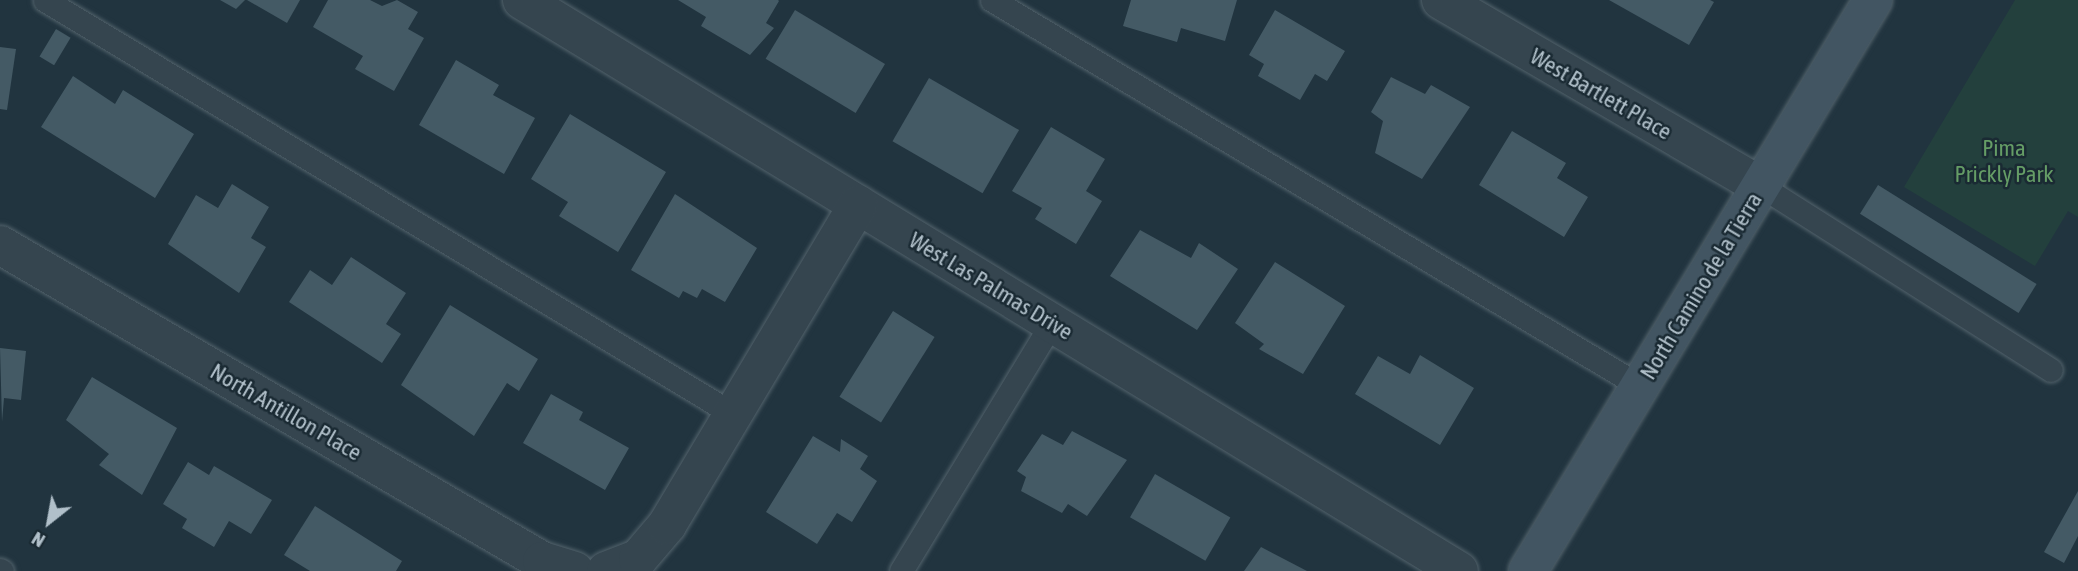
<!DOCTYPE html>
<html>
<head>
<meta charset="utf-8">
<style>
	body { margin:0 }
	#map { position:relative; width:2078px; height:571px; overflow:hidden; background:#21343f; font-family:"Asap Condensed",sans-serif }
	div>[style] { position:absolute }
	[style*='--x'] { left:calc(var(--x)*1px); top:calc(var(--y)*1px); width:calc(var(--w)*1px); rotate:calc(var(--a)*1deg) }
	.green>* { inset:0; background:#23403d }
	.building>* { inset:0; background:#445a65; transform-origin:0 0 }
	.roads { filter:drop-shadow(0 0 2px #53636c) drop-shadow(0 0 2px #53636c) }
	.lane>* { height:23px; margin:-11.5px; padding:0 11.5px; transform-origin:11.5px; border-radius:11.5px; background:#35454f }
	.street>* { height:38px; margin:-19px; padding:0 19px; transform-origin:19px; border-radius:19px; background:#35454f }
	.secondary>* { height:38px; margin:-19px; padding:0 19px; transform-origin:19px; border-radius:19px; background:#425562 }
	span { translate:-50% -50%; white-space:nowrap; text-align:center; line-height:1.15; -webkit-text-stroke:5px #1a2a33; paint-order:stroke }
	.street-label { font-size:23px; color:#b1c0ca }
	.park-label { font-size:23px; color:#659d66 }
	.north { position:absolute; left:14px; top:487px; width:70px; height:70px; -webkit-text-stroke:5px #1a2a33; paint-order:stroke; rotate:211deg; font-size:19px; font-weight:700; line-height:28px; text-align:center; color:#b1c0ca }
	.north::after { content:''; display:block; margin:auto; width:24px; height:32px; background:#b1c0ca; clip-path:polygon(50% 0,100% 100%,50% 72%,0 100%) }
</style>
</head>
<body>
<div id="map">
	<div class="green">
		<i style="clip-path:polygon(2015px 0,2078px 0,2078px 217px,2068px 211px,2035px 266px,1904px 187px)"></i>
	</div>
	<div class="building">
		<i style="clip-path:polygon(220px 0,245px 0,236px 9px)"></i>
		<i style="clip-path:polygon(247px 0,300px 0,287px 23px)"></i>
		<i style="clip-path:polygon(328px 0,370px 0,382px 6px,397px 0,418px 12px,408px 29px,424px 38px,394px 91px,355px 69px,363px 56px,313px 27px)"></i>
		<i style="clip-path:polygon(678px 0,778px 0,779px 1px,766px 23px,774px 28px,750px 55px,701px 26px,706px 17px)"></i>
		<i style="clip-path:polygon(1131px 0,1237px 0,1225px 41px,1181px 28px,1177px 42px,1123px 26px)"></i>
		<i style="clip-path:polygon(1609px 0,1710px 0,1714px 2px,1689px 45px)"></i>
		<i style="left:795px;top:10px;width:105px;height:57px;rotate:31deg"></i>
		<i style="clip-path:polygon(1275px 10px,1345px 51px,1327px 81px,1315px 74px,1300px 100px,1258px 76px,1264px 64px,1249px 55px)"></i>
		<i style="left:56px;top:29px;width:17px;height:32px;rotate:31deg"></i>
		<i style="clip-path:polygon(0 47px,16px 49px,7px 110px,0 109px)"></i>
		<i style="clip-path:polygon(456px 60px,499px 85px,493px 95px,535px 118px,504px 174px,419px 125px)"></i>
		<i style="clip-path:polygon(73px 76px,115px 104px,123px 90px,194px 134px,155px 198px,41px 127px)"></i>
		<i style="clip-path:polygon(1391px 77px,1425px 94px,1431px 85px,1470px 107px,1422px 179px,1375px 153px,1383px 121px,1371px 112px)"></i>
		<i style="left:929px;top:78px;width:104px;height:73px;rotate:30deg"></i>
		<i style="clip-path:polygon(570px 114px,666px 172px,618px 252px,559px 216px,568px 202px,531px 179px)"></i>
		<i style="clip-path:polygon(1051px 127px,1105px 159px,1086px 191px,1102px 201px,1076px 244px,1035px 219px,1042px 208px,1012px 191px)"></i>
		<i style="clip-path:polygon(1512px 131px,1566px 163px,1557px 178px,1588px 197px,1564px 237px,1479px 185px)"></i>
		<i style="clip-path:polygon(232px 184px,269px 207px,251px 238px,266px 247px,239px 293px,168px 244px,196px 195px,218px 208px)"></i>
		<i style="left:1878px;top:185px;width:187px;height:34px;rotate:32deg"></i>
		<i style="clip-path:polygon(675px 194px,757px 248px,725px 302px,702px 289px,697px 298px,683px 291px,679px 298px,631px 270px)"></i>
		<i style="clip-path:polygon(1140px 230px,1191px 258px,1199px 243px,1238px 269px,1197px 330px,1110px 276px)"></i>
		<i style="clip-path:polygon(351px 257px,406px 293px,386px 324px,401px 334px,382px 363px,289px 302px,310px 270px,332px 285px)"></i>
		<i style="clip-path:polygon(1275px 262px,1345px 306px,1303px 374px,1259px 349px,1264px 344px,1235px 323px)"></i>
		<i style="clip-path:polygon(450px 305px,538px 359px,519px 391px,507px 383px,474px 436px,401px 385px)"></i>
		<i style="left:893px;top:311px;width:49px;height:101px;rotate:32deg"></i>
		<i style="clip-path:polygon(0 348px,26px 351px,21px 400px,4px 398px,2px 422px)"></i>
		<i style="clip-path:polygon(1420px 355px,1474px 388px,1440px 445px,1355px 394px,1378px 356px,1410px 374px)"></i>
		<i style="clip-path:polygon(92px 377px,177px 428px,142px 495px,99px 465px,109px 454px,66px 420px)"></i>
		<i style="clip-path:polygon(551px 394px,583px 412px,579px 420px,629px 448px,605px 490px,523px 443px)"></i>
		<i style="clip-path:polygon(1072px 431px,1127px 460px,1087px 516px,1068px 504px,1062px 513px,1021px 491px,1026px 477px,1017px 471px,1042px 434px,1063px 445px)"></i>
		<i style="clip-path:polygon(813px 436px,840px 452px,841px 439px,868px 456px,860px 469px,877px 481px,852px 522px,837px 513px,817px 544px,766px 512px)"></i>
		<i style="clip-path:polygon(188px 462px,209px 475px,214px 466px,272px 500px,251px 534px,229px 521px,214px 547px,182px 528px,187px 519px,163px 504px)"></i>
		<i style="left:1155px;top:474px;width:87px;height:50px;rotate:30deg"></i>
		<i style="clip-path:polygon(2078px 491px,2078px 536px,2064px 563px,2044px 552px)"></i>
		<i style="clip-path:polygon(315px 506px,402px 561px,396px 571px,310px 571px,284px 555px)"></i>
		<i style="clip-path:polygon(1261px 547px,1307px 571px,1244px 571px)"></i>
	</div>
	<div class="roads">
		<div class="lane">
			<i style="--x:45;--y:0;--w:803;--a:31.04"></i>
			<i style="--x:992;--y:0;--w:754;--a:30.78"></i>
			<i style="--x:1761;--y:186;--w:343;--a:32.4"></i>
			<i style="--x:0;--y:570;--w:2;--a:27"></i>
			<i style="--x:901;--y:571;--w:290;--a:-58.7"></i>
		</div>
		<div class="street">
			<i style="--x:522;--y:0;--w:1097;--a:31.36"></i>
			<i style="--x:1441;--y:0;--w:370;--a:30.2"></i>
			<i style="--x:0;--y:245;--w:627;--a:30.24"></i>
			<i style="--x:542;--y:561;--w:34;--a:17"></i>
			<i style="--x:606;--y:571;--w:34;--a:-21"></i>
			<i style="--x:638;--y:559;--w:45;--a:-49.5"></i>
			<i style="--x:667;--y:525;--w:373;--a:-59.2"></i>
		</div>
		<div class="secondary">
			<i style="--x:1528;--y:571;--w:667;--a:-58.86"></i>
		</div>
	</div>
	<div class="street-label">
		<span style="left:1601px;top:94px;rotate:30deg">West Bartlett Place</span>
		<span style="left:991px;top:286px;rotate:31deg">West Las Palmas Drive</span>
		<span style="left:1701px;top:286px;rotate:-59deg">North Camino de la Tierra</span>
		<span style="left:286px;top:412px;rotate:30deg">North Antillon Place</span>
	</div>
	<div class="park-label">
		<span style="left:2004px;top:161px">Pima<br>Prickly Park</span>
	</div>
	<div class="north">N</div>
</div>
</body>
</html>
